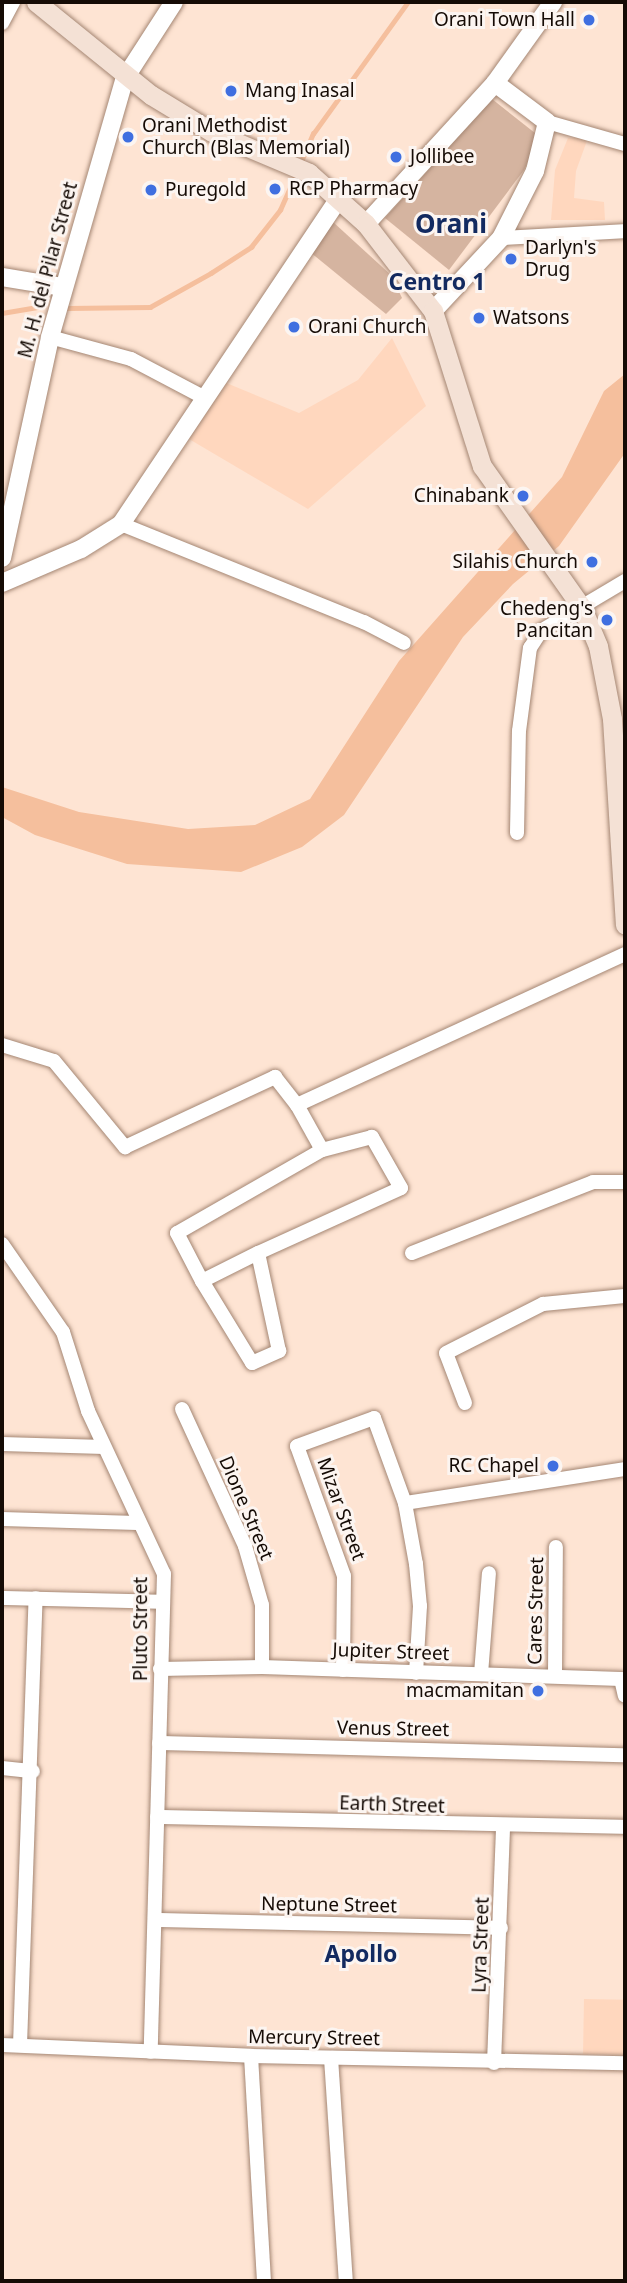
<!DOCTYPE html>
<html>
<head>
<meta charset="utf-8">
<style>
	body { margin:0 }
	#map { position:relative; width:627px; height:2283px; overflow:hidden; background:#fee4d3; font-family:"Noto Sans",sans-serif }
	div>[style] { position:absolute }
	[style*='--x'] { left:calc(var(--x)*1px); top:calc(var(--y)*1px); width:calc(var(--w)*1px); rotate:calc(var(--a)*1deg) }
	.built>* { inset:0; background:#ffd7be; transform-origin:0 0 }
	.green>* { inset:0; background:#d5b4a0 }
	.water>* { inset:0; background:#f5bf9d }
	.stream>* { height:4.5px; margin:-2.25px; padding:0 2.25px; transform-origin:2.25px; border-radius:2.25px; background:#f5bf9d }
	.roads { filter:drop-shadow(0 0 2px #a48673) drop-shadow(0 0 2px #a48673) }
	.minor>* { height:14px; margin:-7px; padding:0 7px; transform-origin:7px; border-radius:7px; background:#fff }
	.tertiary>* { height:18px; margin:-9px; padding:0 9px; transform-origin:9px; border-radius:9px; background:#fff }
	.secondary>* { height:19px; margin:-9.5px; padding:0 9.5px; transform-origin:9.5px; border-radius:9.5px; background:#f4e1d5 }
	.dots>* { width:19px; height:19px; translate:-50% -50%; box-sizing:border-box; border:4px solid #fcf5f1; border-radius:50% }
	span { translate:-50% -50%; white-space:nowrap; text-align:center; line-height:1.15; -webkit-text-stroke:6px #fcf5f1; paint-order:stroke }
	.poi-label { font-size:19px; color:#150b05 }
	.right { translate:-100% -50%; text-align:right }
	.left { translate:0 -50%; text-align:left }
	.street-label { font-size:19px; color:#150b05 }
	.quarter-label { font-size:23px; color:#132a60; font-weight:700 }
	.district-label { font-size:26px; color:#132a60; font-weight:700 }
	.frame { position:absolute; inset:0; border:4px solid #150b05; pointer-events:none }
</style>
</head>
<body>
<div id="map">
	<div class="built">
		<i style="clip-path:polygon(568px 138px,588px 138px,576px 171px,574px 198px,604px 202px,605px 220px,551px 220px,555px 170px)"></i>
		<i style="clip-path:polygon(392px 338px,426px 406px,308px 509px,189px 439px,224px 382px,299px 413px,358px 380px)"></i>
		<i style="left:584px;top:1999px;width:41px;height:55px;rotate:1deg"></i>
	</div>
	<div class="green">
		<i style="clip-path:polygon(492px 99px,540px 137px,524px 170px,449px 270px,385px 218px)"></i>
		<i style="clip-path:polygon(333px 222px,391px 275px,402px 298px,386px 314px,310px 252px)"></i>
	</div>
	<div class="water">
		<i style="clip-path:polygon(625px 374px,625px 453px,559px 546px,513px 584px,463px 637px,344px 815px,302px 847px,241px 872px,127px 864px,35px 835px,2px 817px,2px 787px,79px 812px,188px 829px,255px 825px,310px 799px,399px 661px,562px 477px,604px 391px)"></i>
	</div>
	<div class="stream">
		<i style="--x:300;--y:164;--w:33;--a:-67"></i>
		<i style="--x:313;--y:134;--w:163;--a:-54.3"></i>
		<i style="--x:68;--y:308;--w:82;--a:-0.7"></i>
		<i style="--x:150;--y:307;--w:70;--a:-29.1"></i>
		<i style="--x:211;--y:273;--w:48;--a:-33"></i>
		<i style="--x:251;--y:247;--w:47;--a:-51.9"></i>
		<i style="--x:280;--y:210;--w:42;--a:-65.9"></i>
		<i style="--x:2;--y:313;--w:43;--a:-9.5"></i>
	</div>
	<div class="roads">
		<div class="minor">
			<i style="--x:2;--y:23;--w:24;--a:-62"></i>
			<i style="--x:547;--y:122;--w:81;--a:15.8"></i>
			<i style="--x:501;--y:238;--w:124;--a:-3.2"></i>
			<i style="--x:50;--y:337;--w:84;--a:15.2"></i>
			<i style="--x:131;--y:359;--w:81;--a:27.8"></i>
			<i style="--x:121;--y:524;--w:262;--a:22"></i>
			<i style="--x:364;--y:622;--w:45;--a:27.7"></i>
			<i style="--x:517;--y:833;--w:102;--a:-88.9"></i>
			<i style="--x:519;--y:731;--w:84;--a:-82.5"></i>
			<i style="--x:530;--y:648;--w:20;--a:-57"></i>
			<i style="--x:541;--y:631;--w:98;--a:-30.8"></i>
			<i style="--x:2;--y:1045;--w:54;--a:17.1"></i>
			<i style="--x:54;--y:1061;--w:112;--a:50.5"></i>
			<i style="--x:125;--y:1147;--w:166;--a:-25"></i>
			<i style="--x:275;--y:1077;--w:36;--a:52"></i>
			<i style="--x:297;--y:1105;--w:361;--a:-24.7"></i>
			<i style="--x:297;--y:1105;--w:51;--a:60.9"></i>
			<i style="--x:2;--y:1244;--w:107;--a:55.3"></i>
			<i style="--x:63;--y:1332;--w:83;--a:72.4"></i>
			<i style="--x:88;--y:1411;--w:180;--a:65"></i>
			<i style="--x:164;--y:1574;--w:478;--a:91.6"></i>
			<i style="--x:412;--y:1253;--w:194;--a:-21.4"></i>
			<i style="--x:593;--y:1182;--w:32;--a:0"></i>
			<i style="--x:202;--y:1281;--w:63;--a:-26.6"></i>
			<i style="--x:258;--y:1253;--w:157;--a:-24.4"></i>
			<i style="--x:401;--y:1188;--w:59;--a:-119.6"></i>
			<i style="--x:372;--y:1137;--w:52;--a:165.4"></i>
			<i style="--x:322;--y:1150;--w:167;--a:150.2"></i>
			<i style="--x:177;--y:1233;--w:54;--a:62.5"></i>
			<i style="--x:202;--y:1281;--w:96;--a:58.6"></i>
			<i style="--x:252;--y:1363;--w:30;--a:-24"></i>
			<i style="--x:279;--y:1351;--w:100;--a:-102.1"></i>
			<i style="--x:465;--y:1403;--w:53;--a:-110.8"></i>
			<i style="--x:446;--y:1353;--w:109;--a:-26.8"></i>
			<i style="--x:543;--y:1304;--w:82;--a:-5.6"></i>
			<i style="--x:182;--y:1409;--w:151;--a:65.3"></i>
			<i style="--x:245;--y:1546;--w:61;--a:73.9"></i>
			<i style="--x:262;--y:1605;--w:62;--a:90"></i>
			<i style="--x:2;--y:1444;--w:102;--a:1.7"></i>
			<i style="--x:405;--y:1503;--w:223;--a:-8.8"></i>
			<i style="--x:2;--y:1519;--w:135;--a:1.7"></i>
			<i style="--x:2;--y:1598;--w:161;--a:1.4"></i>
			<i style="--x:160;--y:1669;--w:102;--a:-1.1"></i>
			<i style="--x:262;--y:1667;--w:359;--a:1.9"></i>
			<i style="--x:621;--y:1679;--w:17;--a:77"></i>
			<i style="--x:343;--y:1670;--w:94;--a:-89.4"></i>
			<i style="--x:344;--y:1576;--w:138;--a:-109.9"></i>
			<i style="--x:297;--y:1446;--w:82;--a:-20"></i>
			<i style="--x:374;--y:1418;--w:90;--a:70"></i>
			<i style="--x:405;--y:1503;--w:62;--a:79.8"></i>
			<i style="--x:416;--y:1564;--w:42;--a:84.6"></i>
			<i style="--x:420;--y:1606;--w:67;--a:93.4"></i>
			<i style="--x:481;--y:1674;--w:101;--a:-85.5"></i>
			<i style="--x:555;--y:1675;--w:128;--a:-89.6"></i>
			<i style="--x:159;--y:1743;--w:466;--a:1.5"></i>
			<i style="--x:2;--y:1768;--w:31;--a:6"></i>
			<i style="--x:157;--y:1817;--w:468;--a:1.2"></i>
			<i style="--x:156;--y:1920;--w:345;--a:1.3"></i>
			<i style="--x:2;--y:2045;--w:249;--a:2.5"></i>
			<i style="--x:251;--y:2056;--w:374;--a:1.1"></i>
			<i style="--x:20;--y:2045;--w:447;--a:-88"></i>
			<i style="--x:251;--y:2056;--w:225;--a:86.7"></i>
			<i style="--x:331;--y:2058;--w:224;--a:86.2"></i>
			<i style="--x:494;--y:2063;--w:235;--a:-87.8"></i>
		</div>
		<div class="tertiary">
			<i style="--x:366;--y:224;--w:191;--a:-47.5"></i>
			<i style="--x:495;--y:83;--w:100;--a:-54.4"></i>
			<i style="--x:2;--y:277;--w:62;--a:9.3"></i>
			<i style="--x:433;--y:311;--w:100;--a:-47"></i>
			<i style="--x:501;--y:238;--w:75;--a:-63.1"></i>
			<i style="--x:535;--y:171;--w:50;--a:-76.2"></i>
			<i style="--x:547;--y:122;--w:65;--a:-143.1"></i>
			<i style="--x:2;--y:558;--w:226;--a:-77.7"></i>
			<i style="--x:50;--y:337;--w:270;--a:-73.9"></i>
			<i style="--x:125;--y:78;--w:90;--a:-57.2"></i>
			<i style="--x:2;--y:583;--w:86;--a:-23.3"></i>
			<i style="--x:81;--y:549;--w:47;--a:-32"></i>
			<i style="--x:121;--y:524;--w:394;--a:-56.2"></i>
		</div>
		<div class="secondary">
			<i style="--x:36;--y:2;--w:148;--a:39"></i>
			<i style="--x:151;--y:95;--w:71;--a:31.2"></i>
			<i style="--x:212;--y:132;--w:105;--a:22.9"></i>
			<i style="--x:309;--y:173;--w:76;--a:41.8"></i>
			<i style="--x:366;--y:224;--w:110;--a:52.4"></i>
			<i style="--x:433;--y:311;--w:163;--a:72.5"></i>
			<i style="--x:482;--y:466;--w:174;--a:54.8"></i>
			<i style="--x:582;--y:608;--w:41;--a:67.2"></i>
			<i style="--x:598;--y:646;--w:74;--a:79.1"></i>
			<i style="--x:612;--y:719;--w:206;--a:86.4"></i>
		</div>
	</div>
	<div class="dots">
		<i style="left:589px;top:20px;background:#3f6fe0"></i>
		<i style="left:231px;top:91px;background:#3f6fe0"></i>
		<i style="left:128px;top:137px;background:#3f6fe0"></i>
		<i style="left:396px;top:157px;background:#3f6fe0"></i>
		<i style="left:275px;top:189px;background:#3f6fe0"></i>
		<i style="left:151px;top:190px;background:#3f6fe0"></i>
		<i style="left:511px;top:259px;background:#3f6fe0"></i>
		<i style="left:479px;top:318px;background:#3f6fe0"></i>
		<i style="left:294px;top:327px;background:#3f6fe0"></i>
		<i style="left:523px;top:496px;background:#3f6fe0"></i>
		<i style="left:592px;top:562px;background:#3f6fe0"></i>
		<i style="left:607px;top:620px;background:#3f6fe0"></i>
		<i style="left:553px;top:1466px;background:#3f6fe0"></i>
		<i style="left:538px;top:1691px;background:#3f6fe0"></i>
	</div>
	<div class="poi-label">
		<span class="right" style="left:575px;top:20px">Orani Town Hall</span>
		<span class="left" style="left:245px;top:91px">Mang Inasal</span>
		<span class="left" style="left:142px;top:137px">Orani Methodist<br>Church (Blas Memorial)</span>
		<span class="left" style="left:410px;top:157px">Jollibee</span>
		<span class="left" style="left:289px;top:189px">RCP Pharmacy</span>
		<span class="left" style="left:165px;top:190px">Puregold</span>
		<span class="left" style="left:525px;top:259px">Darlyn's<br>Drug</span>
		<span class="left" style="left:493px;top:318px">Watsons</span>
		<span class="left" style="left:308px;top:327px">Orani Church</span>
		<span class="right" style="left:509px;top:496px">Chinabank</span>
		<span class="right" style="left:578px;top:562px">Silahis Church</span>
		<span class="right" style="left:593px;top:620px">Chedeng's<br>Pancitan</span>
		<span class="right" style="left:539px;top:1466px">RC Chapel</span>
		<span class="right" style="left:524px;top:1691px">macmamitan</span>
	</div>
	<div class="street-label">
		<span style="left:48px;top:270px;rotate:-75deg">M. H. del Pilar Street</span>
		<span style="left:246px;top:1508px;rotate:67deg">Dione Street</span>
		<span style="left:341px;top:1509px;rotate:70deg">Mizar Street</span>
		<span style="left:536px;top:1611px;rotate:-89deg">Cares Street</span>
		<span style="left:141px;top:1629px;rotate:-90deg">Pluto Street</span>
		<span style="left:391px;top:1652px;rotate:2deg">Jupiter Street</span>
		<span style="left:393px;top:1729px;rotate:1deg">Venus Street</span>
		<span style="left:392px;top:1805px;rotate:2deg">Earth Street</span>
		<span style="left:329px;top:1905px;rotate:1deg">Neptune Street</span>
		<span style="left:481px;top:1945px;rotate:-88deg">Lyra Street</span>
		<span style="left:314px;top:2038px;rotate:1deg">Mercury Street</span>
	</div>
	<div class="quarter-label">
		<span style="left:437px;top:281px">Centro 1</span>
		<span style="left:361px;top:1953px">Apollo</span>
	</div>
	<div class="district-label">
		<span style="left:451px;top:224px">Orani</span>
	</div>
	<div class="frame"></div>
</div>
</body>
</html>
